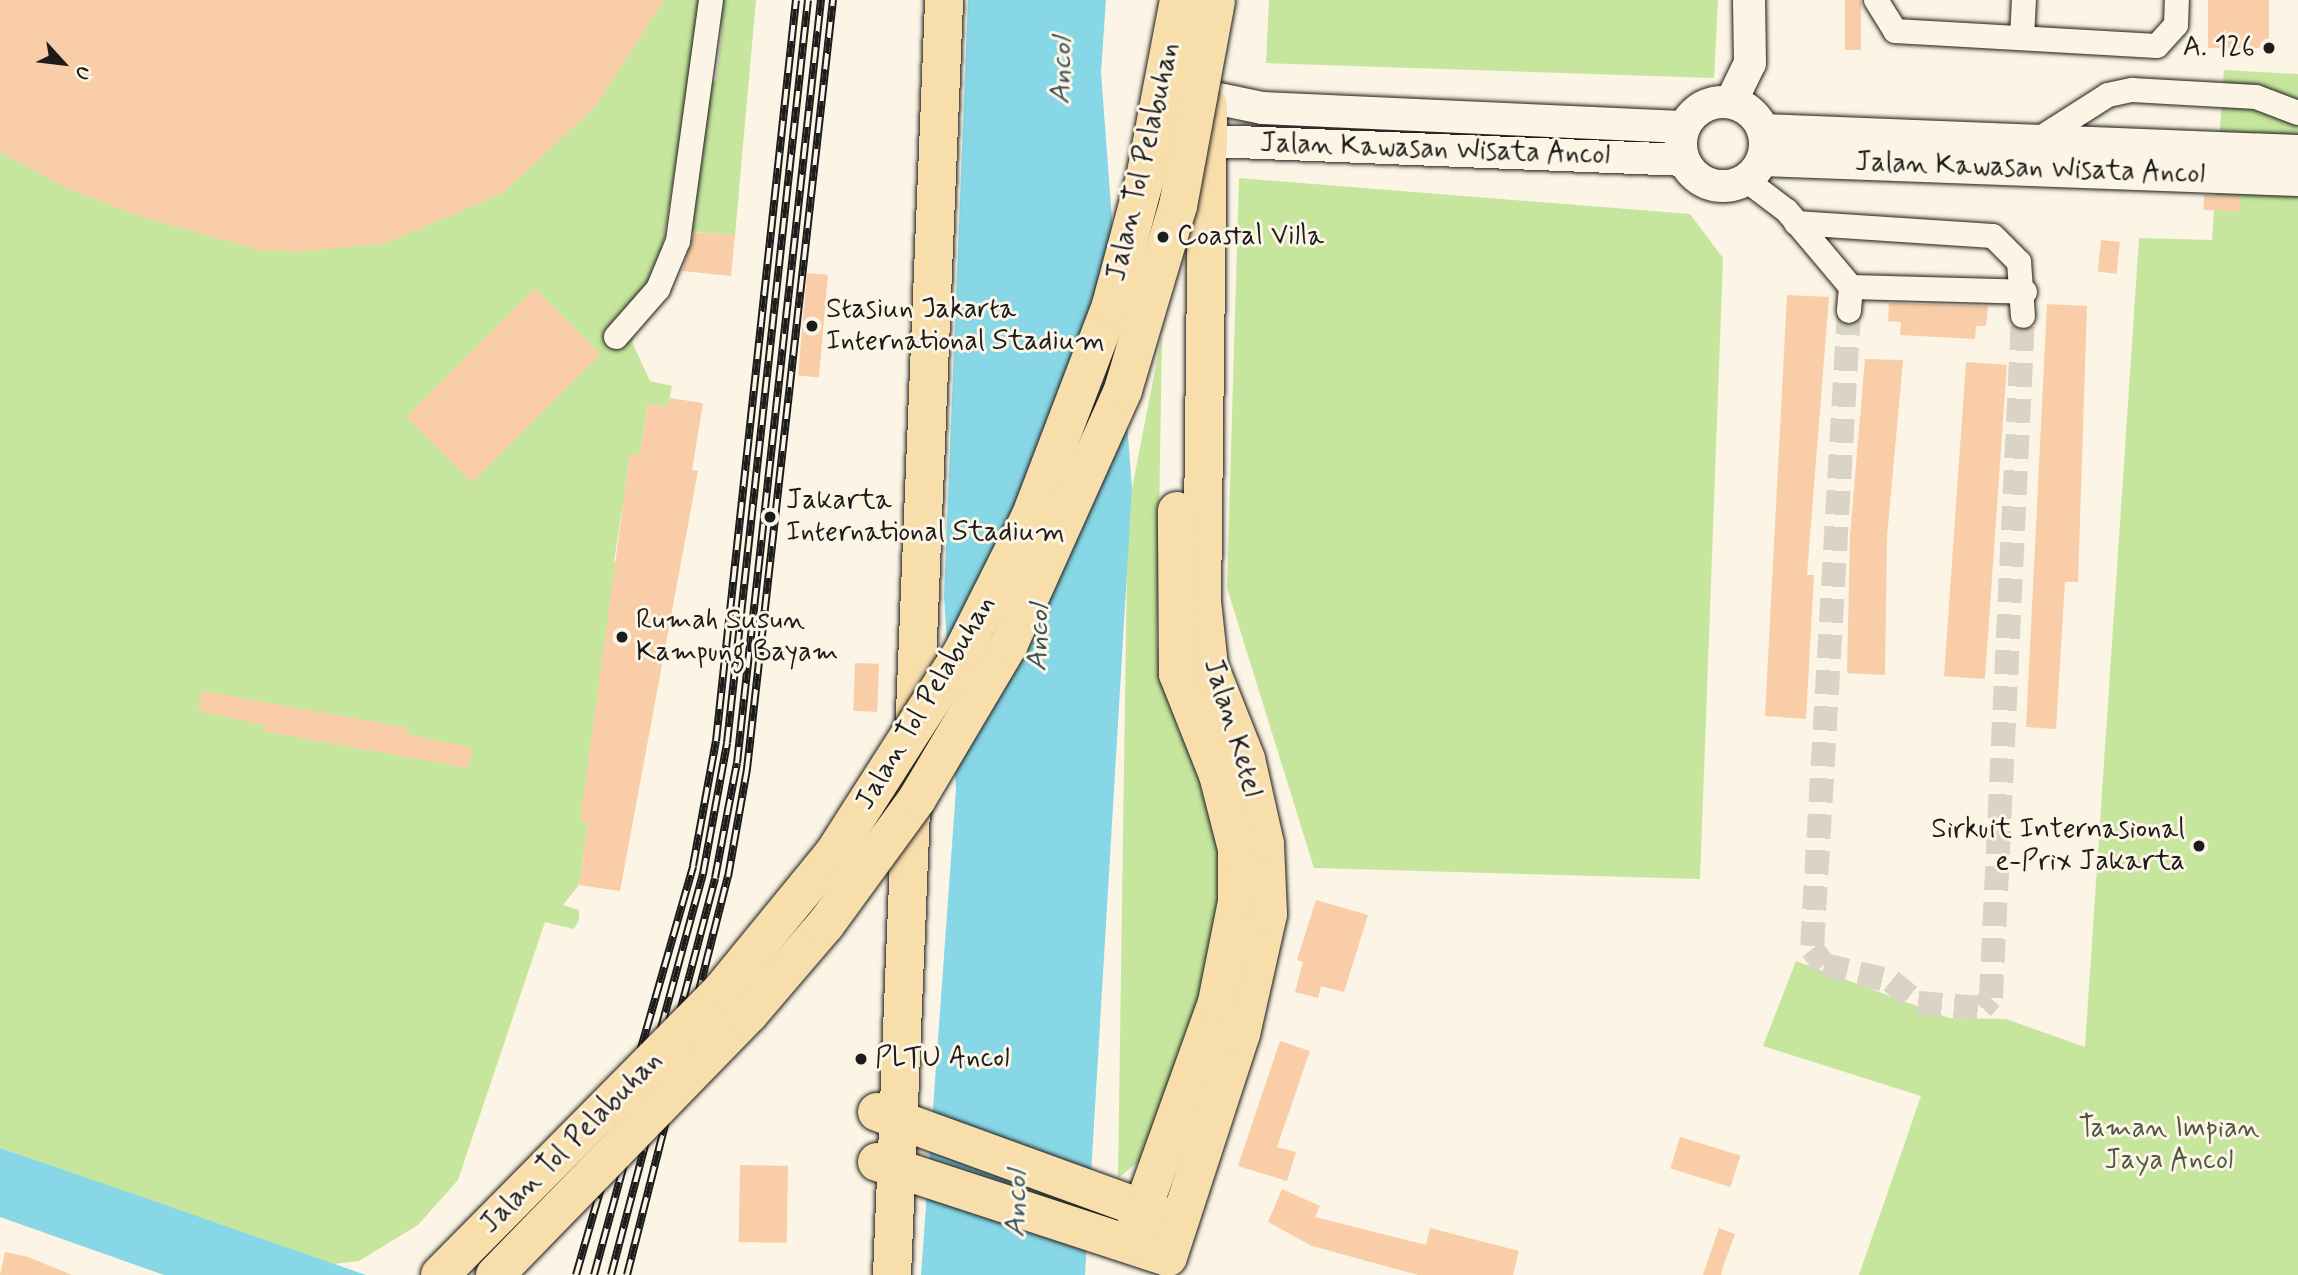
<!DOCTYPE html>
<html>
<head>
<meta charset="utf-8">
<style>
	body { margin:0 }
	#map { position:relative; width:2298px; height:1275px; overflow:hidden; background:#fcf5e5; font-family:Mynerve,sans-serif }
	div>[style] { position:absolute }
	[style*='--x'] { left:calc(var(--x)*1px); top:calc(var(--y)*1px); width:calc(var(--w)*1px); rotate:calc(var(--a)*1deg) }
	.green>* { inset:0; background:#c6e59d }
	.water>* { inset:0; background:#88d7e6 }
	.building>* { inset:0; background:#f8cda7; transform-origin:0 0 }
	.minor-tunnel>* { height:24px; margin-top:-12px; transform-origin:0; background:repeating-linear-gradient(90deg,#dad4c7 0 24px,transparent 0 36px) }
	.roads { filter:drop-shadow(0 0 2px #1c1c1c) drop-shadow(0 0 2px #1c1c1c) }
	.minor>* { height:24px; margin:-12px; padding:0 12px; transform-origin:12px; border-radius:12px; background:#fcf5e5 }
	.tertiary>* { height:32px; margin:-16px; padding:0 16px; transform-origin:16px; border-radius:16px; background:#fcf5e5 }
	.tertiary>.ring { margin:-16px; padding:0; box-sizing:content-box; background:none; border:32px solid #fcf5e5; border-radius:50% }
	.trunk>* { height:38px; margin:-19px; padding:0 19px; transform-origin:19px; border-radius:19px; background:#f8deab }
	.rail>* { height:8px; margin-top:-4px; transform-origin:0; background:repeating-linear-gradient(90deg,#fcf5e5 0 16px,#1c1c1c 0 32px); box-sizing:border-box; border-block:2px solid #1c1c1c }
	.bridges { filter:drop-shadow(0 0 2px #1c1c1c) drop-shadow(0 0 2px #1c1c1c) }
	.motorway-bridge>* { height:38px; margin:-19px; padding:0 19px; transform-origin:19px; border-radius:19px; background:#f8deab }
	.dots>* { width:19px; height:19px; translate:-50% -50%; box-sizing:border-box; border:4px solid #fcf5e5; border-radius:50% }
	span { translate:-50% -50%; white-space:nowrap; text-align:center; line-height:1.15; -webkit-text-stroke:6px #fcf5e5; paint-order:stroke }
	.poi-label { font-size:28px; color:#1c1c1c }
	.right { translate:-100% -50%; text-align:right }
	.left { translate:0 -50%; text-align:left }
	.street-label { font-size:28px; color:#1c1c1c }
	.park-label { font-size:28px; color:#4f5843 }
	.water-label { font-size:30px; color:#3c5459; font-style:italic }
	.north { position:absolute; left:28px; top:28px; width:70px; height:70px; -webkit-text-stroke:5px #fcf5e5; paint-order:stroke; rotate:117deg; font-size:19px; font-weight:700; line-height:28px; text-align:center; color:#1c1c1c }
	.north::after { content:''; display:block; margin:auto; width:24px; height:32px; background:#1c1c1c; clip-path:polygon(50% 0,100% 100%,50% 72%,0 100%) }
</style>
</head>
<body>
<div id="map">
	<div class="green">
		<i style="clip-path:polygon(0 0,701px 0,661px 259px,632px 342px,650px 381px,672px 386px,668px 407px,648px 404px,640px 455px,630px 455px,625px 489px,646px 493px,644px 507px,623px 504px,614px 561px,641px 565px,581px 821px,588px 823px,579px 885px,563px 905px,579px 910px,579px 920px,574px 929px,545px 922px,458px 1180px,418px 1225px,359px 1261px,333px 1264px,0 1148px)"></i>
		<i style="clip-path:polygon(718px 0,756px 0,735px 235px,685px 231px,709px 86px,716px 80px,722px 32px)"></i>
		<i style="clip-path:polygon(1269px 0,1718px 0,1714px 78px,1266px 63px)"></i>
		<i style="clip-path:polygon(2224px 70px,2298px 74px,2298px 1275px,1859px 1275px,1921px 1096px,1763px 1046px,1796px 961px,1949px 1018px,2006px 1019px,2085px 1047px,2139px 238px,2212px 240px)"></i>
		<i style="clip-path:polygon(1239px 178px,1690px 214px,1723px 258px,1700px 879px,1314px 868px,1227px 588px)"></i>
		<i style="clip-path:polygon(1162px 334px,1157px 644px,1205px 778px,1225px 858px,1207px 977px,1147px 1155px,1118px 1178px,1127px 562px,1132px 489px)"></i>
	</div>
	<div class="water">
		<i style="clip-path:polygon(968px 0,1106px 0,1101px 72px,1132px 489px,1085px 1275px,921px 1275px,956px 789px,944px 595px)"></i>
		<i style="clip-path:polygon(0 1148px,125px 1191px,366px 1275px,164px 1275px,0 1217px)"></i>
	</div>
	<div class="building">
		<i style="clip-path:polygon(0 0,664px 0,596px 106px,503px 193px,387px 243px,300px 252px,260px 250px,139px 216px,70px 190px,0 152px)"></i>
		<i style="left:1845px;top:0;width:16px;height:50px"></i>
		<i style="left:2208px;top:0;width:61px;height:48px"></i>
		<i style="left:2204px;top:195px;width:36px;height:15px;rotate:2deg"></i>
		<i style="clip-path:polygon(694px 232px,735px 235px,731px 276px,682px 271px)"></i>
		<i style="left:2101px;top:240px;width:19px;height:32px;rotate:6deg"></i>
		<i style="left:807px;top:273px;width:21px;height:103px;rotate:5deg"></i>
		<i style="left:535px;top:288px;width:93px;height:182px;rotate:45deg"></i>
		<i style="clip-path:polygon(1787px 295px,1829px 297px,1809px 549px,1807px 575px,1814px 575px,1806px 719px,1765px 716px)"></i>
		<i style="clip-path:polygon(1889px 303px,1988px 306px,1986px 326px,1976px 326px,1975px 339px,1900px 335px,1901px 322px,1888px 321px)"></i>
		<i style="clip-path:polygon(2047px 304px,2087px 306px,2078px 582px,2065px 582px,2056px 729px,2026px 727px)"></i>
		<i style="clip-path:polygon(1865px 359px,1903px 360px,1887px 537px,1885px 675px,1847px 673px,1850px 535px)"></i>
		<i style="left:1966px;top:362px;width:41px;height:315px;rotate:4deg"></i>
		<i style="clip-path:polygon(670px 398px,703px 403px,692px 470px,698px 471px,620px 891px,579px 885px,588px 823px,580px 821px,630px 454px,640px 455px,648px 404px,668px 407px)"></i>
		<i style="left:855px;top:663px;width:24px;height:48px;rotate:2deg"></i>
		<i style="clip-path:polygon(202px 691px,409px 728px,407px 734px,473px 748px,468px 768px,262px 731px,264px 725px,198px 711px)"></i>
		<i style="clip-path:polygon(1316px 900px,1368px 915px,1344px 992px,1321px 986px,1318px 998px,1295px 992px,1303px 962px,1297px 960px)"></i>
		<i style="clip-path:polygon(1280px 1041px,1310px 1051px,1277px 1147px,1296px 1152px,1287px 1181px,1238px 1166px)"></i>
		<i style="left:1680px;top:1137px;width:63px;height:33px;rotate:17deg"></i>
		<i style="left:740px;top:1165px;width:48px;height:77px;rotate:1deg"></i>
		<i style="clip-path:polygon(1282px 1189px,1320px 1206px,1315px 1217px,1426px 1245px,1430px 1228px,1519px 1251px,1513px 1275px,1418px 1275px,1312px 1246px,1268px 1222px)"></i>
		<i style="clip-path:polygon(1719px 1228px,1735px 1234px,1723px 1267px,1721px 1275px,1703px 1275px)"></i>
		<i style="clip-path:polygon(5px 1252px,28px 1257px,72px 1275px,0 1275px)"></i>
	</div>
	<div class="minor-tunnel">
		<i style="--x:1849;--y:311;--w:639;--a:93.32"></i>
		<i style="--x:1812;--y:949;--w:20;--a:53"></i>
		<i style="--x:1824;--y:965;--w:69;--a:13.4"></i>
		<i style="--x:1891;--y:981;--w:35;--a:39"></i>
		<i style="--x:1918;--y:1003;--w:64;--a:4.5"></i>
		<i style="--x:1982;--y:1008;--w:13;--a:-48"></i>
		<i style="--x:1991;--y:998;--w:683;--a:-87.31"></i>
	</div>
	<div class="roads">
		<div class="minor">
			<i style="--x:1876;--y:0;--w:36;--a:58"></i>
			<i style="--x:1895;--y:31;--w:262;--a:3.3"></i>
			<i style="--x:2157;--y:46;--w:28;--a:-48"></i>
			<i style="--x:2176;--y:25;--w:25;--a:-88"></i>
			<i style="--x:2022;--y:37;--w:37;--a:-87"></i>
			<i style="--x:2031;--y:144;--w:91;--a:-32.5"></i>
			<i style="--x:2108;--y:95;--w:25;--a:-12"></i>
			<i style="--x:2132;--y:90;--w:124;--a:3.2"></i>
			<i style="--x:2256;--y:97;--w:45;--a:20.9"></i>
			<i style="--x:1746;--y:180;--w:51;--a:37.1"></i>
			<i style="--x:1787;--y:211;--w:99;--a:49.9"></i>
			<i style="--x:1851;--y:287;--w:24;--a:95"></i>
			<i style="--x:1796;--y:223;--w:197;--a:3.8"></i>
			<i style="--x:1993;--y:236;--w:37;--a:45"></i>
			<i style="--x:2019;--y:262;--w:54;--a:85.8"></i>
			<i style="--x:1851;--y:287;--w:174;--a:1.6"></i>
			<i style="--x:616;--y:337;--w:64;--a:-48.8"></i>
			<i style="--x:658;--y:289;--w:52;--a:-67.4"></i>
			<i style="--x:678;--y:241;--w:243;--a:-82.2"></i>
		</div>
		<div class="tertiary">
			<i style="--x:1189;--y:101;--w:20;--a:-11"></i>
			<i style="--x:1209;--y:97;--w:54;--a:11.7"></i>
			<i style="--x:1262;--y:108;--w:422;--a:2.6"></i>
			<i class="ring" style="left:1681px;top:102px;width:52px;height:52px"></i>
			<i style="--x:1731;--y:102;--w:43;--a:-64"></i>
			<i style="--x:1750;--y:63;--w:63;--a:-90.9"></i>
			<i style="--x:1763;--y:130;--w:535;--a:2.25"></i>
			<i style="--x:1188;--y:140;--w:495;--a:2.3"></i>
			<i style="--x:1762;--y:160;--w:536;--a:2.14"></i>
		</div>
		<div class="trunk">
			<i style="--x:877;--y:1112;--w:307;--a:20"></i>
			<i style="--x:877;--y:1162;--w:306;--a:18.1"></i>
			<i style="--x:1168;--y:1257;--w:235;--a:-71.9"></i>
			<i style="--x:1241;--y:1034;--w:123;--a:-77.3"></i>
			<i style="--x:1268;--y:914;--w:70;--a:-92.5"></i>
			<i style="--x:1265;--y:844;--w:87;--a:-102.6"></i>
			<i style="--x:1246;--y:759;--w:100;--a:-111.7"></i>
			<i style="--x:1209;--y:666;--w:64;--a:-96.2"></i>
			<i style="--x:1202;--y:602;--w:496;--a:-89.3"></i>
			<i style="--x:1130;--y:1244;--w:257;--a:-70.2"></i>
			<i style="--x:1217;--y:1002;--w:102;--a:-78.7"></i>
			<i style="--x:1237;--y:902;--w:53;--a:-90"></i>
			<i style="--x:1237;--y:849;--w:76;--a:-104.4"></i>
			<i style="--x:1218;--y:775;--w:109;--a:-111.6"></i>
			<i style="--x:1178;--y:674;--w:163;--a:-90.4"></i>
			<i style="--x:892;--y:1275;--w:1276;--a:-87.66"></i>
		</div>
	</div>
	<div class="rail">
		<i style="--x:576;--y:1275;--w:425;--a:-74"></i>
		<i style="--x:693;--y:866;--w:127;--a:-79.6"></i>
		<i style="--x:716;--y:741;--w:745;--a:-83.84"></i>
		<i style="--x:594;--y:1275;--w:416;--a:-74.8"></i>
		<i style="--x:703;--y:874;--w:133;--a:-79.6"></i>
		<i style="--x:727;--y:743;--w:747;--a:-83.78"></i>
		<i style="--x:611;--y:1275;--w:410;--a:-75.3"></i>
		<i style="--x:715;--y:878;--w:117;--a:-79.2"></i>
		<i style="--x:737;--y:763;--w:768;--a:-83.72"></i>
		<i style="--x:627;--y:1275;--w:411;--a:-75.8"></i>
		<i style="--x:728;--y:877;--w:110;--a:-80"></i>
		<i style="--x:747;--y:769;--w:774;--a:-83.62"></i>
	</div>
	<div class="bridges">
		<div class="motorway-bridge">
			<i style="--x:440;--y:1275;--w:400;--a:-45.3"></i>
			<i style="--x:721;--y:991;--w:178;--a:-50.7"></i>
			<i style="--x:834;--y:853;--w:240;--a:-57.4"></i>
			<i style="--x:963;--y:651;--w:152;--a:-63.4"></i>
			<i style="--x:1031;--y:515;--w:225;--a:-69.1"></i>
			<i style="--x:1111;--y:305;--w:131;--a:-75"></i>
			<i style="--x:1145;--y:178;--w:181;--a:-79.2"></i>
			<i style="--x:495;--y:1275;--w:364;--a:-45.8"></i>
			<i style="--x:749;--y:1014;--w:118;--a:-49.5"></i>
			<i style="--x:826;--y:924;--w:155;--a:-53.9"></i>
			<i style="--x:917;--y:799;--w:180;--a:-59.3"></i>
			<i style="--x:1009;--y:644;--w:278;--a:-65.8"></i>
			<i style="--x:1123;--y:390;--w:192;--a:-73.4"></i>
			<i style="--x:1178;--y:206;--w:209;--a:-79.5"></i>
		</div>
	</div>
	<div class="dots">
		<i style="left:2269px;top:48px;background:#1c1c1c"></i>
		<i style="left:1163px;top:237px;background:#1c1c1c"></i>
		<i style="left:812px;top:326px;background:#1c1c1c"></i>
		<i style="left:770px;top:517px;background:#1c1c1c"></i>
		<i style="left:622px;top:637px;background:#1c1c1c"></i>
		<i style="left:2199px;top:846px;background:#1c1c1c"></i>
		<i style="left:861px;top:1059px;background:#1c1c1c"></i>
	</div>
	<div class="poi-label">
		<span class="right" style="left:2255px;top:48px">A. 126</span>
		<span class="left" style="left:1177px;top:237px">Coastal Villa</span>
		<span class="left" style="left:826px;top:326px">Stasiun Jakarta<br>International Stadium</span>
		<span class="left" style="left:786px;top:517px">Jakarta<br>International Stadium</span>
		<span class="left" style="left:636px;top:637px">Rumah Susun<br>Kampung Bayam</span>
		<span class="right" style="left:2185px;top:846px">Sirkuit Internasional<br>e-Prix Jakarta</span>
		<span class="left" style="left:875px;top:1059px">PLTU Ancol</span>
	</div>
	<div class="street-label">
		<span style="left:1435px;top:150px;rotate:2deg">Jalan Kawasan Wisata Ancol</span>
		<span style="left:1144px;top:162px;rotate:-77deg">Jalan Tol Pelabuhan</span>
		<span style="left:2030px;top:169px;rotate:2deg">Jalan Kawasan Wisata Ancol</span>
		<span style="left:926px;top:703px;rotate:-59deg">Jalan Tol Pelabuhan</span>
		<span style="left:1232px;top:728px;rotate:73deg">Jalan Ketel</span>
		<span style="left:572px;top:1143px;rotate:-45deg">Jalan Tol Pelabuhan</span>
	</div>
	<div class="park-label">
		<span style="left:2169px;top:1145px">Taman Impian<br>Jaya Ancol</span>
	</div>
	<div class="water-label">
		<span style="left:1062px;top:71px;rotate:-88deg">Ancol</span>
		<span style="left:1039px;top:638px;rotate:-88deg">Ancol</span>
		<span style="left:1017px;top:1204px;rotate:-88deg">Ancol</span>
	</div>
	<div class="north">U</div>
</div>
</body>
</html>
